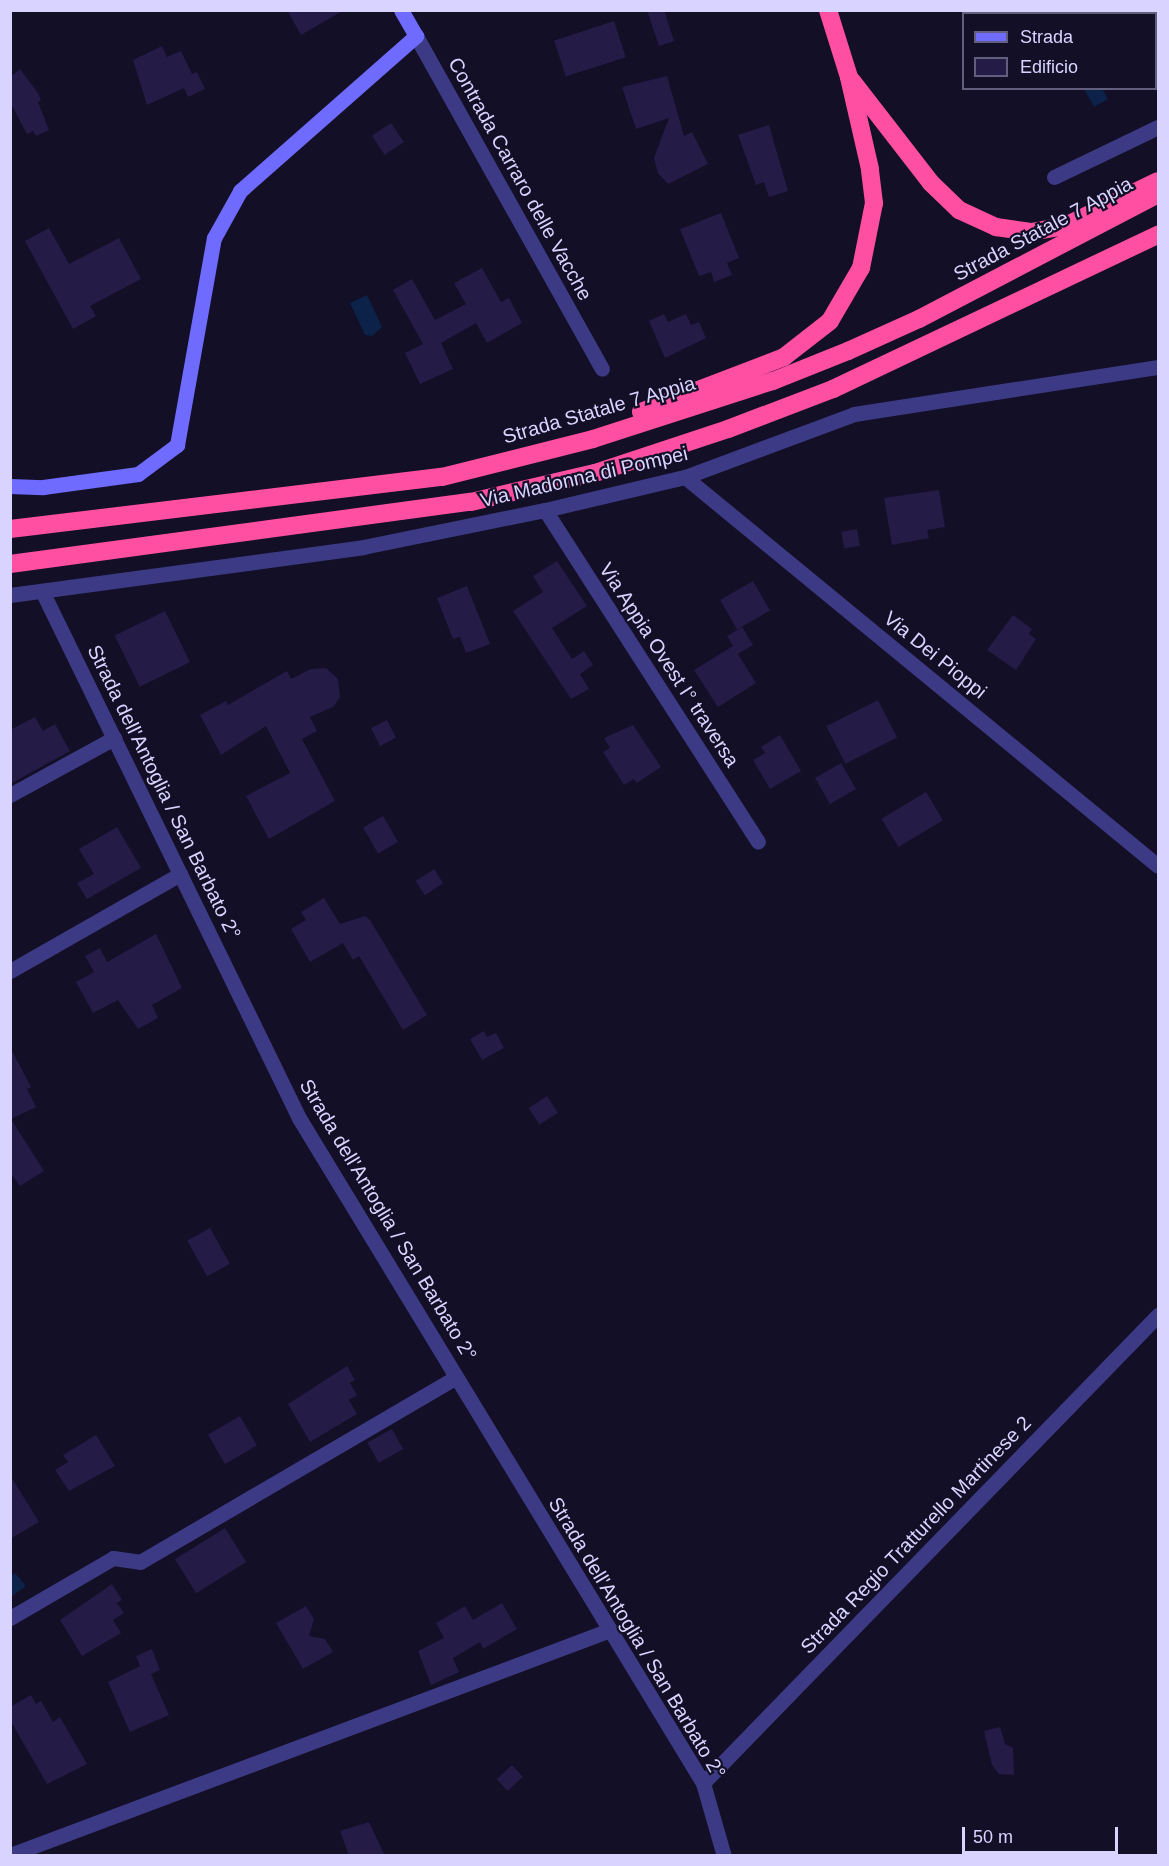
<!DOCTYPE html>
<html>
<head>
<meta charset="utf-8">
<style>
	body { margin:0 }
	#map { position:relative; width:1169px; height:1866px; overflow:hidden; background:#130f26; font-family:Arial,sans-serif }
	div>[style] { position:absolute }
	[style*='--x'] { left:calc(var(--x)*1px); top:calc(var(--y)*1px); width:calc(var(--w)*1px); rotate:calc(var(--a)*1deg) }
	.water>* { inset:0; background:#0c2248 }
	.building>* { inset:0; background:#241b47; transform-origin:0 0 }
	.street>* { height:15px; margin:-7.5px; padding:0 7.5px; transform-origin:7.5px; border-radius:7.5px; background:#3d3a85 }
	.secondary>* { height:15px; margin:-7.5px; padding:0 7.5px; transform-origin:7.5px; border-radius:7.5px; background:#6f6bff }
	.highway>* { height:18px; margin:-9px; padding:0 9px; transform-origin:9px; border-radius:9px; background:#ff4fa3 }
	span { translate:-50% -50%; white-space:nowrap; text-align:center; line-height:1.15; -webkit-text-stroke:4.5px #130f26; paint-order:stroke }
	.street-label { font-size:20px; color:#d9d4ff }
	.frame { position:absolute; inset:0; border:12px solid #d9d4ff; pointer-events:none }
	.legend { position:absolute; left:962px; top:12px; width:195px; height:78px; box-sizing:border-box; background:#130f26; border:2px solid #625e7d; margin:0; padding:8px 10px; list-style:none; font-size:18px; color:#d9d4ff }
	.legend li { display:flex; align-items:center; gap:12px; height:30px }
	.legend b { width:30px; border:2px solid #625e7d }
	.scale { position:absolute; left:962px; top:1827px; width:156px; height:27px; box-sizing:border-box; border:3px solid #d9d4ff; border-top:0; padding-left:8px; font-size:18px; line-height:21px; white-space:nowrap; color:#d9d4ff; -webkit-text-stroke:4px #130f26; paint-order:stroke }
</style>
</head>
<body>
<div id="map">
	<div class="water">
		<i style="clip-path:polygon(1084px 89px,1102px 89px,1108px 99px,1094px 107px)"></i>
		<i style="clip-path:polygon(367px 295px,382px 327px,372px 336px,365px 335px,350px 303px)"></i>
		<i style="clip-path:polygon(15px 1573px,26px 1586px,11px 1597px,11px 1576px)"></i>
	</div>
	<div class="building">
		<i style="clip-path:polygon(287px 10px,344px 10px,301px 35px)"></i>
		<i style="clip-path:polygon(647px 10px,664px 10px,674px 41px,659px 46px)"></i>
		<i style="left:614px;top:21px;width:38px;height:63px;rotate:72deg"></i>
		<i style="clip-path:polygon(162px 46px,167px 57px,181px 51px,192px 74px,197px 72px,205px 89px,188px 97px,184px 88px,147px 105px,133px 60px)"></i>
		<i style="clip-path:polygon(20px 69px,38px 93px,41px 100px,38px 102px,49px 130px,36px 136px,33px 131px,27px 134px,10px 102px,10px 77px)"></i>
		<i style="clip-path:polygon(667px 76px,684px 136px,692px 132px,708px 164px,668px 184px,658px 173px,654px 158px,669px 118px,636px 129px,622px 87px)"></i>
		<i style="left:391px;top:123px;width:23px;height:23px;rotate:56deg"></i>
		<i style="clip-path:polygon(769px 125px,788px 191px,769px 197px,764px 182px,756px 185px,738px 135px)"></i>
		<i style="clip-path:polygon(721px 213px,739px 258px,727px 263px,732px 275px,714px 282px,711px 272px,699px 276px,680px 229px)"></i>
		<i style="clip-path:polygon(49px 228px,69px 264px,119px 238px,141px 279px,90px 306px,96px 316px,73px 329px,25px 241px)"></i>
		<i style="clip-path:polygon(482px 268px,501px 302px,509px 298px,522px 323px,487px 343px,476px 323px,441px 343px,453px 369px,420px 384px,405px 353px,423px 344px,393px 290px,412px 279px,435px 320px,466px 304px,454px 283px)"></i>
		<i style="clip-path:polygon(664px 314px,668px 322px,686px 314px,691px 325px,699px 322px,706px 338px,665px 358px,649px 321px)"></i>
		<i style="clip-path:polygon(939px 490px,945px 527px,927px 530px,929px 538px,892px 545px,884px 498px)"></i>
		<i style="left:857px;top:529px;width:17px;height:16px;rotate:80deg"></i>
		<i style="clip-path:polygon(557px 561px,587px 606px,552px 628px,572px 659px,584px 651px,593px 665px,580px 674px,589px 689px,571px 699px,513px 611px,543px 592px,533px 576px)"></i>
		<i style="left:753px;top:581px;width:34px;height:38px;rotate:60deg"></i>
		<i style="clip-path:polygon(467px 586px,490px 644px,466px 653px,460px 637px,453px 639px,437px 598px)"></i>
		<i style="left:165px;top:611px;width:57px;height:56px;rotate:64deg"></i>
		<i style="clip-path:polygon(1013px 615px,1032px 629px,1029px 634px,1036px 639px,1016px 670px,987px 650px)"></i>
		<i style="clip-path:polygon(742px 627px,753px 645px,738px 654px,756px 683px,718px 707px,694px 670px,733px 646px,727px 636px)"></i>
		<i style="clip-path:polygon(326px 668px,338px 679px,340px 697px,333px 707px,310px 717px,317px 731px,302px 739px,335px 801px,269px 839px,246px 796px,290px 773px,266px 726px,221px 755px,200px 715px,226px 701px,228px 705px,287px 671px,291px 679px,311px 669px)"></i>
		<i style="left:878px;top:700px;width:42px;height:58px;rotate:63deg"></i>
		<i style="clip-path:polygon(35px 717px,43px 731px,55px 724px,70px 751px,10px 784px,10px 730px)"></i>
		<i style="left:387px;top:720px;width:20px;height:18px;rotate:63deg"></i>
		<i style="clip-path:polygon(633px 725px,661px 767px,637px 783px,634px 779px,624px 785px,603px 752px,610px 748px,604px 738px)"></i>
		<i style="clip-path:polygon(780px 735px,801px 771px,770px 789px,753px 760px,765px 753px,761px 747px)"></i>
		<i style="left:841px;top:763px;width:30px;height:30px;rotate:60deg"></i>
		<i style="left:926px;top:792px;width:33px;height:52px;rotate:59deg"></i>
		<i style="left:383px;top:816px;width:30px;height:23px;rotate:60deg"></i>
		<i style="clip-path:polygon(117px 827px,141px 868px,87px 899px,77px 883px,94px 874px,79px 849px)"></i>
		<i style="left:434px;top:869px;width:17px;height:22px;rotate:57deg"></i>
		<i style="clip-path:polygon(324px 898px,340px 924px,365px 916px,370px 920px,427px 1015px,403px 1030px,359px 956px,353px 960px,343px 943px,310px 962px,291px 929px,306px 920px,301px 912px)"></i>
		<i style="clip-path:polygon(156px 934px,182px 988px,152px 1005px,158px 1018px,138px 1029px,118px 1000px,93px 1013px,76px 982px,94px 972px,85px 956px,100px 948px,107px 962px)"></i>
		<i style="clip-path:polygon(484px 1031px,487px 1037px,496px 1033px,504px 1048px,482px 1060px,470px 1039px)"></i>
		<i style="clip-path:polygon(10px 1047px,31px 1087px,27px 1089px,36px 1107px,11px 1119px,44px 1171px,20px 1186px,10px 1172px)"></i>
		<i style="left:547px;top:1096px;width:20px;height:22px;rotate:57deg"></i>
		<i style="left:210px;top:1228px;width:41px;height:26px;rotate:61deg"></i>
		<i style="clip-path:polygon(347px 1366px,355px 1380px,350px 1383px,357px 1395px,349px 1400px,357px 1414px,310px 1442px,288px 1404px)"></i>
		<i style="left:240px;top:1416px;width:34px;height:37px;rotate:60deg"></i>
		<i style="left:392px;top:1429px;width:23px;height:28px;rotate:61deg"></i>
		<i style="clip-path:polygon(96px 1435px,115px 1466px,69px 1491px,55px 1470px,68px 1462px,63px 1455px)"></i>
		<i style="clip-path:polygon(10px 1475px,39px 1522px,10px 1539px)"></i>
		<i style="left:225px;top:1528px;width:40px;height:59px;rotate:58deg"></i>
		<i style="clip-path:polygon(112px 1584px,122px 1600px,117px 1603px,124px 1613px,113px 1620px,121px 1633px,82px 1656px,60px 1620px)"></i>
		<i style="clip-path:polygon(502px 1603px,517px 1629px,483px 1649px,480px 1642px,453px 1658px,459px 1672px,431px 1685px,418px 1651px,444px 1638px,436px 1623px,465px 1606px,473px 1620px)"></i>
		<i style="clip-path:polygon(306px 1606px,314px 1619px,309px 1636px,325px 1639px,333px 1652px,303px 1669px,276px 1623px)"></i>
		<i style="clip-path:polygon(152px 1649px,160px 1670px,151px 1674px,169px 1715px,130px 1732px,108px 1682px,140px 1666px,136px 1656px)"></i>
		<i style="clip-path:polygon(31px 1695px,36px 1704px,41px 1701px,53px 1722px,60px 1717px,87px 1764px,47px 1784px,10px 1720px,10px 1707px)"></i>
		<i style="clip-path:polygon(1000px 1727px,1005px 1744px,1013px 1748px,1014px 1775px,999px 1774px,992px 1765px,984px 1731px)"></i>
		<i style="left:512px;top:1765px;width:16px;height:21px;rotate:47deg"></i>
		<i style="clip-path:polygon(369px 1822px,385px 1856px,349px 1856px,340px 1831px)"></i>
	</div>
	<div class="street">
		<i style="--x:416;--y:36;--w:381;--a:60.8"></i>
		<i style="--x:1054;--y:177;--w:115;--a:-25.7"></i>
		<i style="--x:685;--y:477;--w:612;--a:39.43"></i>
		<i style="--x:545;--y:510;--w:394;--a:57.3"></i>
		<i style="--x:42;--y:591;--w:586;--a:64"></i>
		<i style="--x:299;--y:1118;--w:778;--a:58.72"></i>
		<i style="--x:703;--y:1783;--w:76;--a:74"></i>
		<i style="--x:10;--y:595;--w:356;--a:-7.7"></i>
		<i style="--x:363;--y:547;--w:186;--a:-11.5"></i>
		<i style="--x:545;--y:510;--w:144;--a:-13.3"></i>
		<i style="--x:685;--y:477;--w:180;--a:-20.4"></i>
		<i style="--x:854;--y:414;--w:308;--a:-8.8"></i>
		<i style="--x:10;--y:795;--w:119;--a:-28.7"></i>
		<i style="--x:10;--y:971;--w:196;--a:-29.7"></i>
		<i style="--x:10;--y:1618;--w:119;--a:-30.2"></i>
		<i style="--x:113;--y:1558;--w:27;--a:8"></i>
		<i style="--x:140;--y:1562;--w:366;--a:-30.3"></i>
		<i style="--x:703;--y:1783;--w:653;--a:-45.81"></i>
		<i style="--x:10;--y:1855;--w:641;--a:-20.56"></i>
	</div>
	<div class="secondary">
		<i style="--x:10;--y:486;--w:33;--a:2"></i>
		<i style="--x:43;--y:487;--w:96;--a:-7.8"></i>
		<i style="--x:138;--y:474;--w:49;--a:-36.6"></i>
		<i style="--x:177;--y:445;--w:210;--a:-79.9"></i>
		<i style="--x:214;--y:238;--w:54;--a:-61"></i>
		<i style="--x:240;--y:191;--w:235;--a:-41.4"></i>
		<i style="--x:416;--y:36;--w:30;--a:-120"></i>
	</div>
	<div class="highway">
		<i style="--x:852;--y:81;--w:129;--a:52.2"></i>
		<i style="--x:931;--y:183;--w:39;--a:44"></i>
		<i style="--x:959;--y:210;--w:41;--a:24.7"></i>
		<i style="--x:996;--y:227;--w:35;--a:8"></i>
		<i style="--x:1031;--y:232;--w:35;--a:-10"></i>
		<i style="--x:1065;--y:226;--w:103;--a:-25.8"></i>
		<i style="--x:641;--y:412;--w:153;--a:-21"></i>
		<i style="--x:784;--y:357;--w:58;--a:-38"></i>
		<i style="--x:830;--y:321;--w:61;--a:-59.7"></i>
		<i style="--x:861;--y:268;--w:66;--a:-78.7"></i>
		<i style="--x:874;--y:203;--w:34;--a:-97"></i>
		<i style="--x:870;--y:169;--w:94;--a:-102.9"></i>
		<i style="--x:849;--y:77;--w:70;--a:-107.4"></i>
		<i style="--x:10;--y:529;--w:435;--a:-6.9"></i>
		<i style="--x:442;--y:477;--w:156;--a:-14.1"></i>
		<i style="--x:593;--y:439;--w:189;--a:-17.9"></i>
		<i style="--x:773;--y:381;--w:81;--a:-21.8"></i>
		<i style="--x:848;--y:351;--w:78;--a:-24.3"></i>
		<i style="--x:919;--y:319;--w:270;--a:-27.6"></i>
		<i style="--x:10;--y:564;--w:465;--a:-7.7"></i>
		<i style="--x:471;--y:502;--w:127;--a:-13.2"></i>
		<i style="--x:595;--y:473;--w:140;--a:-18.3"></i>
		<i style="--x:728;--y:429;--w:112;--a:-20.9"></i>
		<i style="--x:833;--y:389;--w:360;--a:-25.4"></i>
	</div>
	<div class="street-label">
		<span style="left:520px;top:179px;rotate:61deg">Contrada Carraro delle Vacche</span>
		<span style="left:1043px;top:229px;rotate:-28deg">Strada Statale 7 Appia</span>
		<span style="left:599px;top:410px;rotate:-16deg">Strada Statale 7 Appia</span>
		<span style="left:584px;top:477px;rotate:-13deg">Via Madonna di Pompei</span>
		<span style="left:935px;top:655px;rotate:39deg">Via Dei Pioppi</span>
		<span style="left:669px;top:665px;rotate:57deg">Via Appia Ovest I° traversa</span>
		<span style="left:164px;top:792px;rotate:64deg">Strada dell'Antoglia / San Barbato 2°</span>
		<span style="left:388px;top:1220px;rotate:59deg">Strada dell'Antoglia / San Barbato 2°</span>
		<span style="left:916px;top:1535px;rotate:-46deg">Strada Regio Tratturello Martinese 2</span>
		<span style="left:637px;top:1638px;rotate:59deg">Strada dell'Antoglia / San Barbato 2°</span>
	</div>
	<div class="frame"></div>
	<ul class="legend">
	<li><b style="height:8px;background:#6f6bff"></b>Strada</li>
	<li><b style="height:16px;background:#241b47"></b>Edificio</li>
	</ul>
	<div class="scale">50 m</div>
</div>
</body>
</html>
